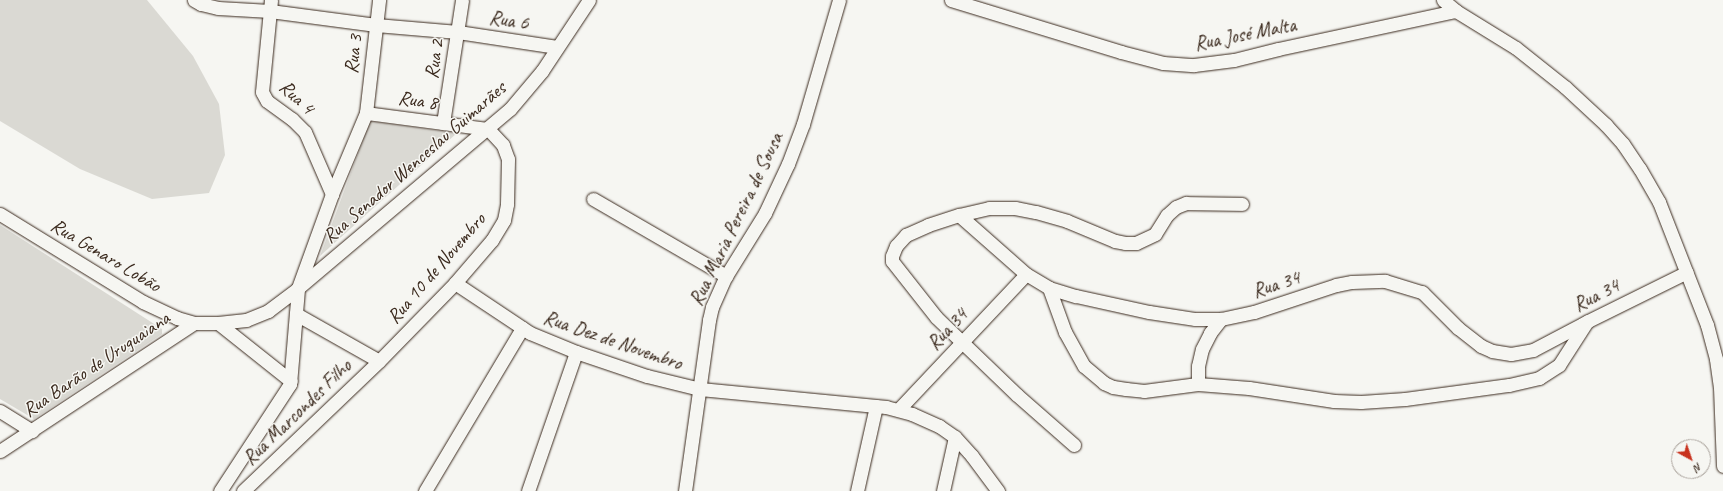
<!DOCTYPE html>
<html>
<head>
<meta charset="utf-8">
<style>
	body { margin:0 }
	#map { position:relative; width:1723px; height:491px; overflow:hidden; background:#f6f6f2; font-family:Caveat,sans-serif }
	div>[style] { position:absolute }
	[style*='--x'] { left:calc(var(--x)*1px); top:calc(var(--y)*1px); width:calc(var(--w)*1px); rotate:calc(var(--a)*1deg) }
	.green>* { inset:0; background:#dad9d3 }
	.roads { filter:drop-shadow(0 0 1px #3b2a1e) drop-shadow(0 0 1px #3b2a1e) }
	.street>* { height:13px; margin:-6.5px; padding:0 6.5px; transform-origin:6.5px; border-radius:6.5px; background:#f6f6f2 }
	span { translate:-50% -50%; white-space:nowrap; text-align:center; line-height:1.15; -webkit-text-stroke:3px #f6f6f2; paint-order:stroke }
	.street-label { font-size:20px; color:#3b2a1e }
	.north { position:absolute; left:1671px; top:439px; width:40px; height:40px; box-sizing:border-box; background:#f6f6f2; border:1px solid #aba49d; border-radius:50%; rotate:140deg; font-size:11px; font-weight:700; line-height:16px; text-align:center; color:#3b2a1e }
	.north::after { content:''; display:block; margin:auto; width:14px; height:18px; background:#c8321e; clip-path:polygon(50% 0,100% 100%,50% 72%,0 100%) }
</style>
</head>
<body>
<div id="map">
	<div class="green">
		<i style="clip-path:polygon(0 0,147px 0,193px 56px,219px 104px,225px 155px,209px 193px,152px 199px,80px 169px,0 121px)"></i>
		<i style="clip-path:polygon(370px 121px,457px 133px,320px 256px)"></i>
		<i style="clip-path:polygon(0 225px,162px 329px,162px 334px,34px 419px,0 399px)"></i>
	</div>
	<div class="roads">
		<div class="street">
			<i style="--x:194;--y:0;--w:8;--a:30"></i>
			<i style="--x:201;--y:4;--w:17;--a:13"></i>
			<i style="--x:218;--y:8;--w:52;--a:3.3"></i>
			<i style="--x:270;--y:11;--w:107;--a:7.5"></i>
			<i style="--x:376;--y:25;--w:82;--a:4.9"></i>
			<i style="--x:458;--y:32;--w:100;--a:8.6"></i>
			<i style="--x:271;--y:0;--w:92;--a:95.6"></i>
			<i style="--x:262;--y:92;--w:10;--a:61"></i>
			<i style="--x:267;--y:101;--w:31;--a:36"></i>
			<i style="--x:292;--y:119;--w:18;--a:45"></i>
			<i style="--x:305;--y:132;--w:68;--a:66.5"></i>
			<i style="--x:951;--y:0;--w:178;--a:17"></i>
			<i style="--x:1121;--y:52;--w:43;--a:14.7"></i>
			<i style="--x:1163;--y:63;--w:31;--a:4"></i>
			<i style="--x:1194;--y:65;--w:40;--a:-7.1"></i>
			<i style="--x:1234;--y:60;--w:45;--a:-14"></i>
			<i style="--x:1278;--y:49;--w:182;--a:-12.1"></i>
			<i style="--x:1443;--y:0;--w:17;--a:40"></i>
			<i style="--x:1456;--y:11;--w:70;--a:31.7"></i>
			<i style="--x:1516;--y:48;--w:63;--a:38.5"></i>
			<i style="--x:1565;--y:87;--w:56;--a:42.8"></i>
			<i style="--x:1606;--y:125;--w:25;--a:48"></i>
			<i style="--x:1623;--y:144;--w:30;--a:56"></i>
			<i style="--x:1640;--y:169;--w:38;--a:60"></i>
			<i style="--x:1659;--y:202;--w:132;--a:68.7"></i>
			<i style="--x:1707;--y:325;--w:35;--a:75"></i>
			<i style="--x:1716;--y:359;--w:28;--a:82"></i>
			<i style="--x:1720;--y:387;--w:79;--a:87.8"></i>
			<i style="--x:366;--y:113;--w:123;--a:7.5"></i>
			<i style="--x:443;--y:123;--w:124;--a:-81.2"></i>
			<i style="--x:593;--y:199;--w:154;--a:30.1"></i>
			<i style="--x:0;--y:214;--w:168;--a:31.6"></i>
			<i style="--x:143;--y:302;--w:38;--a:25"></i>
			<i style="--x:177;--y:318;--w:18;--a:16"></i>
			<i style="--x:194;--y:323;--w:24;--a:0"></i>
			<i style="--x:218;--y:323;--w:28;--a:-6"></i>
			<i style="--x:246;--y:320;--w:24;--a:-22"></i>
			<i style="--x:268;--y:311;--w:38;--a:-37"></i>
			<i style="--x:298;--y:288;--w:100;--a:-70.1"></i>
			<i style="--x:332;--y:194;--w:88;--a:-67.2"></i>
			<i style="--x:366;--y:113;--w:114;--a:-83.4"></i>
			<i style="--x:959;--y:215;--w:89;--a:41.4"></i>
			<i style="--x:455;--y:283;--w:90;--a:33.7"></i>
			<i style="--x:530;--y:333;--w:50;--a:22.4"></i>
			<i style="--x:576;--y:352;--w:75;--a:18.7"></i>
			<i style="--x:647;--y:376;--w:55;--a:13.8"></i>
			<i style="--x:700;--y:389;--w:187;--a:5.5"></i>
			<i style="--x:886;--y:407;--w:27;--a:15"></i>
			<i style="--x:912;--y:414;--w:30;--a:24"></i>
			<i style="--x:939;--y:426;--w:19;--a:35"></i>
			<i style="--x:955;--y:437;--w:25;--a:48"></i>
			<i style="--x:972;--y:456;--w:44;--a:53.4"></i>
			<i style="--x:1049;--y:288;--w:47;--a:70"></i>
			<i style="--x:1065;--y:332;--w:39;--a:61"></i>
			<i style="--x:1084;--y:366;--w:26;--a:40"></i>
			<i style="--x:1104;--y:383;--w:10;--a:24"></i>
			<i style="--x:1113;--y:387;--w:13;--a:9"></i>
			<i style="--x:1126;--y:389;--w:18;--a:6"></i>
			<i style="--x:1144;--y:391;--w:54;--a:-7.4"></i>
			<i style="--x:1198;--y:384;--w:51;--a:4.5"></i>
			<i style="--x:1249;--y:388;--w:86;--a:8.7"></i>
			<i style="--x:1334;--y:401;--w:27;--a:2"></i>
			<i style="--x:1361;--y:402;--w:44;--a:-3.9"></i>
			<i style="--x:1405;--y:399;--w:105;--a:-7.7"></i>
			<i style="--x:1509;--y:385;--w:31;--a:-13"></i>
			<i style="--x:1539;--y:378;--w:24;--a:-33"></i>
			<i style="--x:1559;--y:365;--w:50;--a:-57.3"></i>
			<i style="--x:296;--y:314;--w:95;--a:29.5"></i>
			<i style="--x:218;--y:323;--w:93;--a:38.5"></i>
			<i style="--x:1198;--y:384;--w:18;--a:-90"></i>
			<i style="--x:1198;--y:366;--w:17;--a:-77"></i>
			<i style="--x:1202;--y:349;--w:18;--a:-63"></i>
			<i style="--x:1210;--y:333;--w:18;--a:-52"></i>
			<i style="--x:899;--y:409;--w:185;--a:-46.7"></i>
			<i style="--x:1026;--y:274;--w:27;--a:31"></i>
			<i style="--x:1049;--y:288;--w:28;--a:17"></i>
			<i style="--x:1076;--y:296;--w:75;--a:12.4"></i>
			<i style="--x:1149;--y:312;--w:47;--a:8.7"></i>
			<i style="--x:1195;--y:319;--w:26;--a:0"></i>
			<i style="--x:1221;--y:319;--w:34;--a:-12"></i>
			<i style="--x:1254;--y:312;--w:86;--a:-18.2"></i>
			<i style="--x:1336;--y:285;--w:16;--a:-11"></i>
			<i style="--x:1352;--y:282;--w:33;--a:-2"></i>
			<i style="--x:1385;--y:281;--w:39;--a:17"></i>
			<i style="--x:1422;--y:292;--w:51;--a:45"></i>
			<i style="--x:1458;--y:328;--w:29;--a:38"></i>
			<i style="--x:1481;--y:346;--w:12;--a:24"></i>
			<i style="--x:1492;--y:351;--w:19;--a:9"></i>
			<i style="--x:1511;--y:354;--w:22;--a:-10"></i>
			<i style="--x:1533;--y:350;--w:62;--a:-27.8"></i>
			<i style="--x:1588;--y:321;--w:110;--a:-26.3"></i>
			<i style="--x:0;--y:411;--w:38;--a:32"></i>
			<i style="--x:1074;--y:445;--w:76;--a:-138.7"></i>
			<i style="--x:1017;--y:395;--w:112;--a:-136.1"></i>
			<i style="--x:936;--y:317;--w:71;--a:-128.2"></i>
			<i style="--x:892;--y:261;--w:5;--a:-90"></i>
			<i style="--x:892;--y:256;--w:11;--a:-68"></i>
			<i style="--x:896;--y:246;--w:15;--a:-48"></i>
			<i style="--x:906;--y:235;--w:24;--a:-24"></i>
			<i style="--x:928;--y:225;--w:33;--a:-18"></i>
			<i style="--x:959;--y:215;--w:31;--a:-13"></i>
			<i style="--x:989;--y:208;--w:26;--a:0"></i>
			<i style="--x:1015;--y:208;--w:21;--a:11"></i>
			<i style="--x:1036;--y:212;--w:32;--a:16"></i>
			<i style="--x:1067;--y:221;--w:52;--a:22.6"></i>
			<i style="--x:1115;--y:241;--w:10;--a:11"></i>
			<i style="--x:1125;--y:243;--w:11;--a:0"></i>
			<i style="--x:1136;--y:243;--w:21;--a:-25"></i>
			<i style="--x:1155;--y:234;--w:22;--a:-58"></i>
			<i style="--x:1167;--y:215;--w:12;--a:-42"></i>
			<i style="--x:1176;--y:207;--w:11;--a:-22"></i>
			<i style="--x:1186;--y:203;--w:56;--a:1"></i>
			<i style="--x:0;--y:451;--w:232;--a:-33.4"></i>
			<i style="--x:220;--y:491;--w:128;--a:-56.8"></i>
			<i style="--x:290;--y:384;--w:96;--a:-85.2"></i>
			<i style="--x:298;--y:288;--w:277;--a:-40.2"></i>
			<i style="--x:510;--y:109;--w:50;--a:-49.9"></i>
			<i style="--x:542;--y:71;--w:85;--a:-56.5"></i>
			<i style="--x:243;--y:491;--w:188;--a:-43.7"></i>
			<i style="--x:379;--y:361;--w:109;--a:-45.7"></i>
			<i style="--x:455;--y:283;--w:57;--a:-49.3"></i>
			<i style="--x:492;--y:240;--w:23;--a:-59"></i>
			<i style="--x:504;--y:220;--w:16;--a:-79"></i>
			<i style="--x:507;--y:204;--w:45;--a:-88.7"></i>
			<i style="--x:508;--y:159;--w:15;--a:-110"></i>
			<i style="--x:503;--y:145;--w:22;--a:-133"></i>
			<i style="--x:425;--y:491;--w:190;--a:-59.2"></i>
			<i style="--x:528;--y:491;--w:147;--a:-70.9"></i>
			<i style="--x:685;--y:491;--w:173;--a:-82"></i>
			<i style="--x:709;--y:320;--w:13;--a:-77"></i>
			<i style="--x:712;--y:307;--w:34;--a:-66"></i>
			<i style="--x:726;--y:276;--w:74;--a:-58.2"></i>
			<i style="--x:765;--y:213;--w:54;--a:-64.9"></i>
			<i style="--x:788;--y:164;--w:43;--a:-69.4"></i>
			<i style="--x:803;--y:124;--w:129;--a:-73.8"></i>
			<i style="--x:857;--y:491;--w:87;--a:-77.4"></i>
			<i style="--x:943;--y:491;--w:55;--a:-77.5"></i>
		</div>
	</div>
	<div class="street-label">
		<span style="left:509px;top:20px;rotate:9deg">Rua 6</span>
		<span style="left:1245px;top:34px;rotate:-11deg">Rua José Malta</span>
		<span style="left:353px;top:54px;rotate:-83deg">Rua 3</span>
		<span style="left:434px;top:59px;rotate:-81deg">Rua 2</span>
		<span style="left:297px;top:97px;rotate:43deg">Rua 4</span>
		<span style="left:418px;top:100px;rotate:8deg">Rua 8</span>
		<span style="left:414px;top:162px;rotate:-41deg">Rua Senador Wenceslau Guimarães</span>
		<span style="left:736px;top:219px;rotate:-64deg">Rua Maria Pereira de Sousa</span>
		<span style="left:106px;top:255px;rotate:31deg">Rua Genaro Lobão</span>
		<span style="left:436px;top:268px;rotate:-49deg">Rua 10 de Novembro</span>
		<span style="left:1276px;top:284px;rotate:-18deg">Rua 34</span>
		<span style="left:1596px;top:295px;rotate:-27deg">Rua 34</span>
		<span style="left:947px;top:329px;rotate:-47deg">Rua 34</span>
		<span style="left:613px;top:340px;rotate:19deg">Rua Dez de Novembro</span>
		<span style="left:96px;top:364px;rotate:-34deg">Rua Barão de Uruguaiana</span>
		<span style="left:297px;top:412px;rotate:-44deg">Rua Marcondes Filho</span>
	</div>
	<div class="north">N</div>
</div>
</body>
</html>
